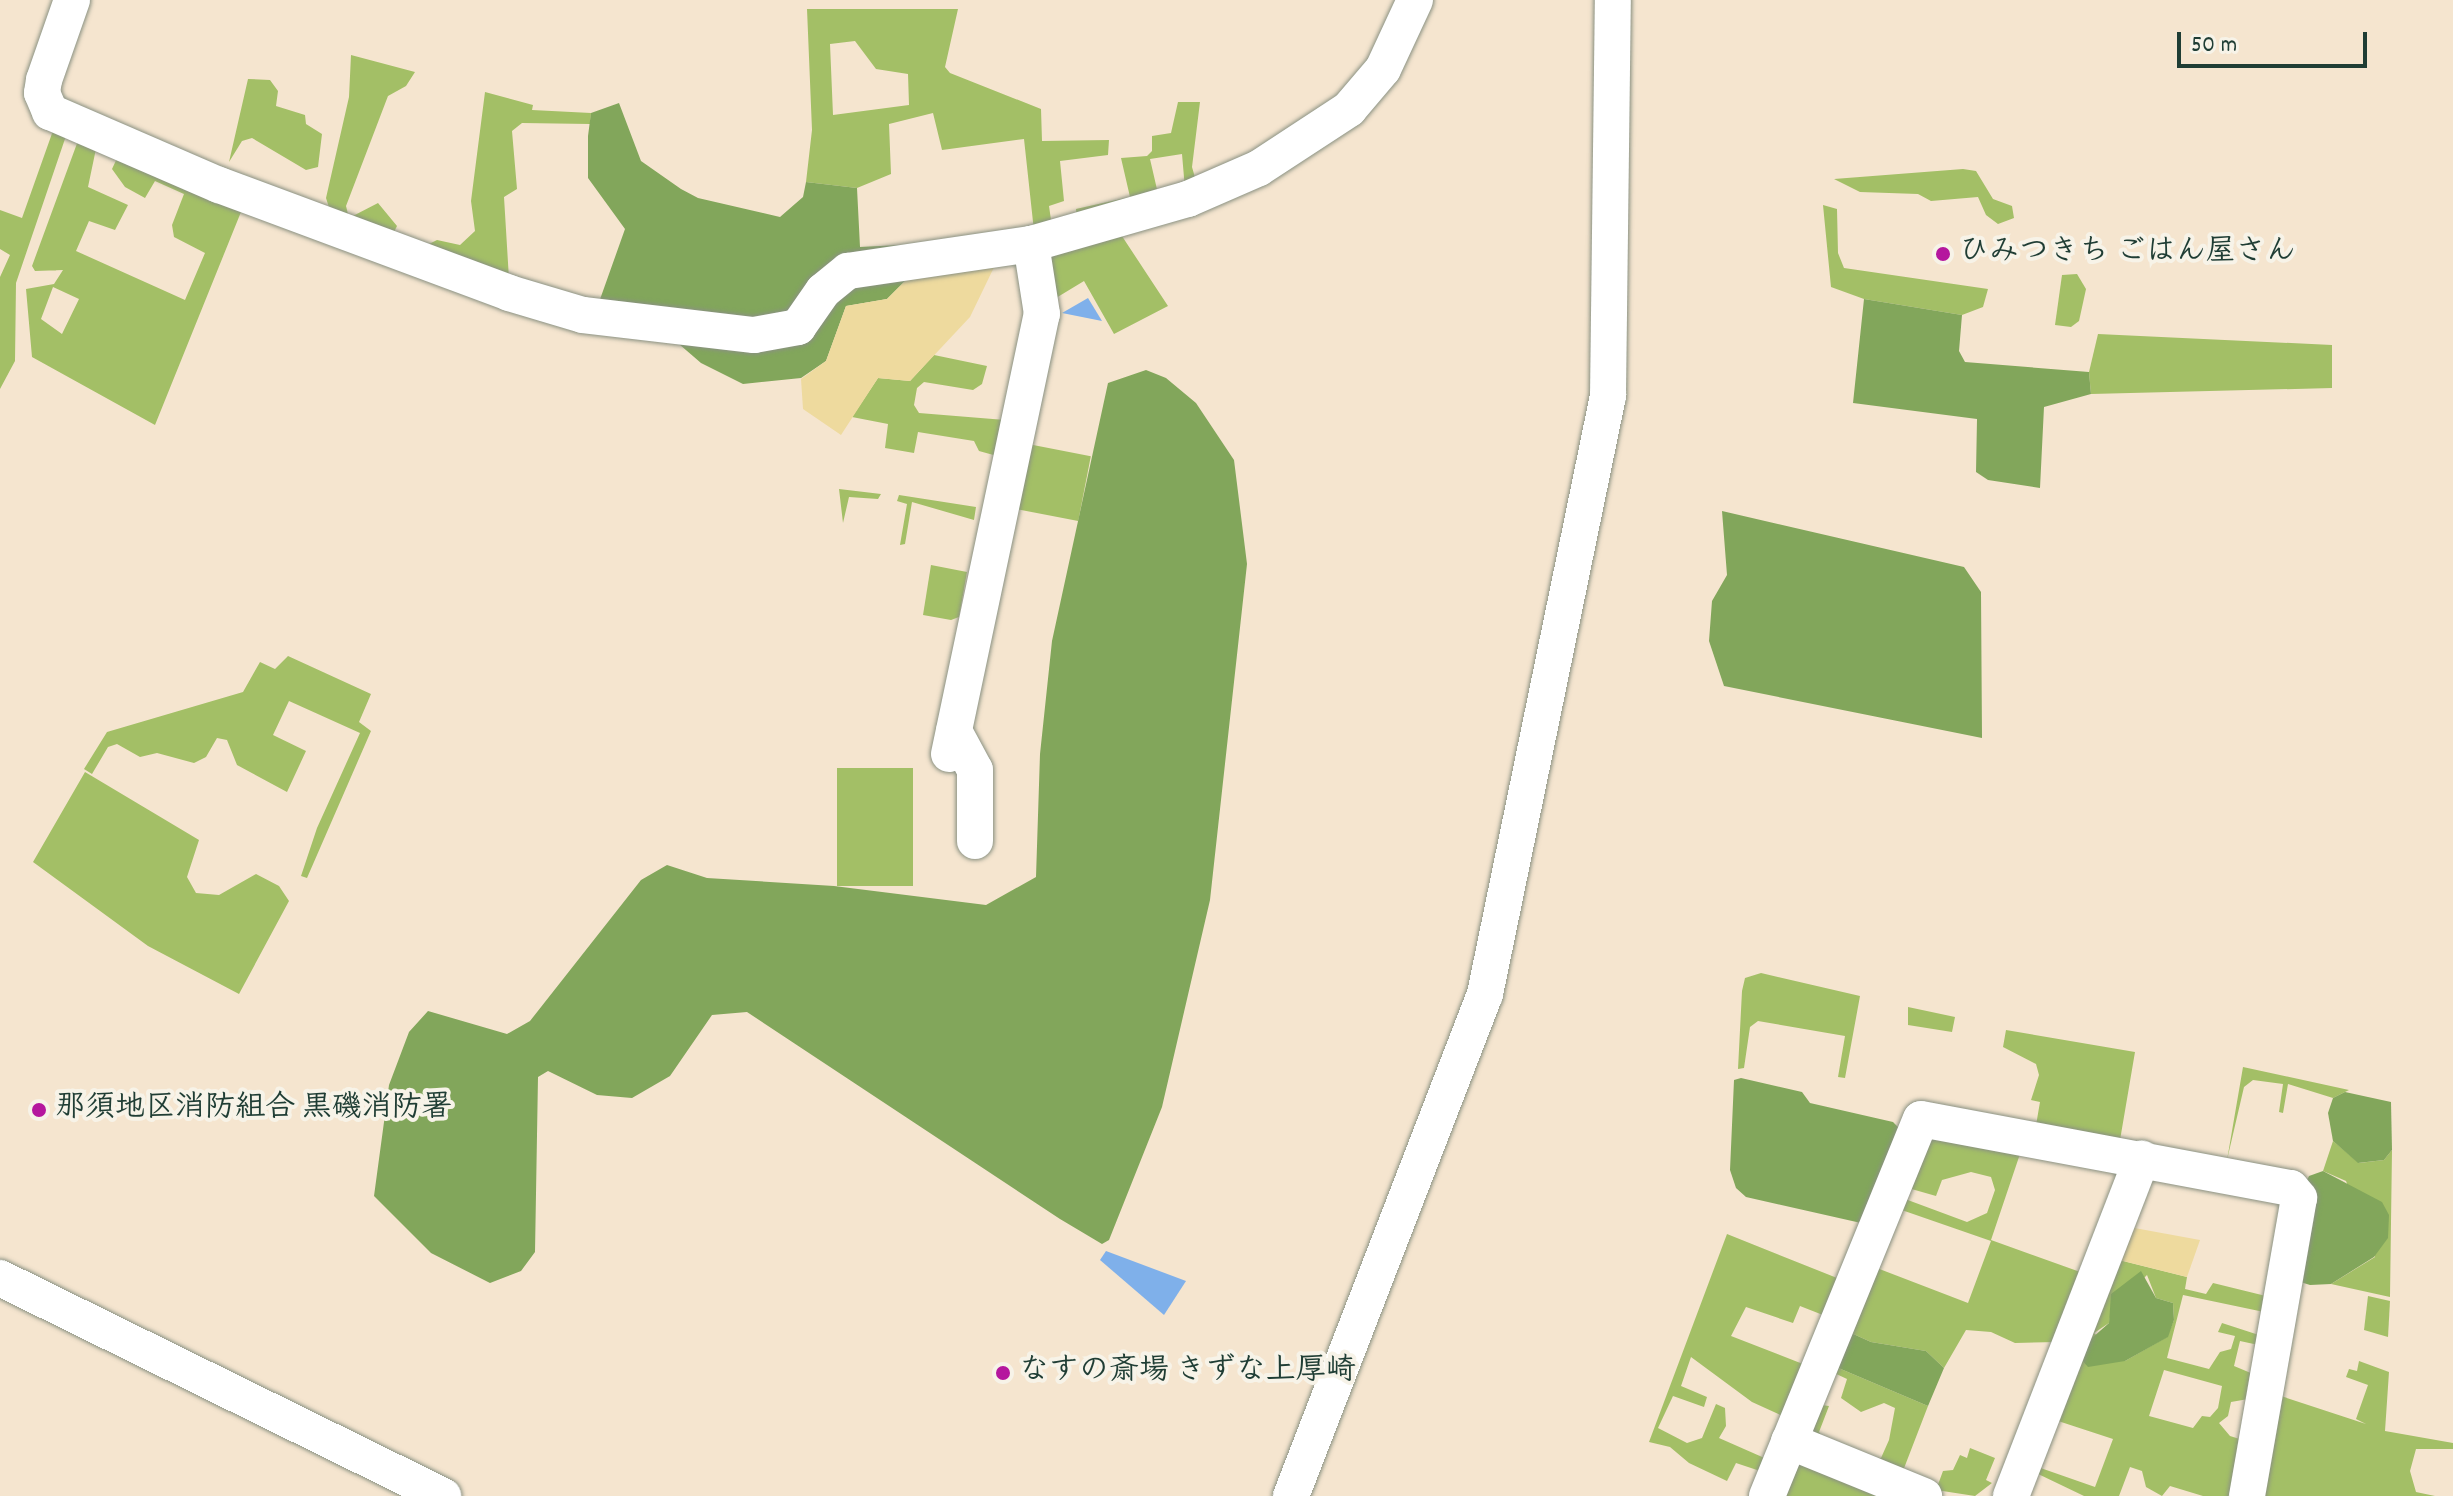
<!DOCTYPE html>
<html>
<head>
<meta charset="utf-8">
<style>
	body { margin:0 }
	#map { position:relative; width:2453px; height:1496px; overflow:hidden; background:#f5e5cf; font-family:Dekko,"Klee One",sans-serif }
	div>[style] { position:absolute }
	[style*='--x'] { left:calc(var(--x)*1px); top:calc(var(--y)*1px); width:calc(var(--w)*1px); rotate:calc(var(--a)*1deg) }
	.green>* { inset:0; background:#a3bf66; transform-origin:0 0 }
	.forest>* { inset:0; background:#82a65b }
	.sand>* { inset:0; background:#eeda9e }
	.water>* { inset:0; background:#7fb0ea }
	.roads { filter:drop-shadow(0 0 2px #8a9182) drop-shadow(0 0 2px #8a9182) }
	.minor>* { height:36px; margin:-18px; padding:0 18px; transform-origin:18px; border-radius:18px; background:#fff }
	.dots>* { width:22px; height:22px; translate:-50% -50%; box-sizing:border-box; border:4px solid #f7f3e8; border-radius:50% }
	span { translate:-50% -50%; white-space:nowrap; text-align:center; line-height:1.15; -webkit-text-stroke:8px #f7f3e8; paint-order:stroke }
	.poi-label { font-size:30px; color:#1f3d34; font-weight:700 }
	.left { translate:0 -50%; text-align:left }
	.scale { position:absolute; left:2177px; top:32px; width:190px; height:36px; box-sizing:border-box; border:4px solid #1f3d34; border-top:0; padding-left:10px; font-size:24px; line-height:28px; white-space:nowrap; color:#1f3d34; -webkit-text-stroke:6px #f7f3e8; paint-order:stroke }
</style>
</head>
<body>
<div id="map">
	<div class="green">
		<i style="clip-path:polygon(evenodd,807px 9px,958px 9px,945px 67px,950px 73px,1041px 109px,1042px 141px,1109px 140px,1108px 155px,1060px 161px,1064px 201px,1049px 206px,1052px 227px,1034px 231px,1024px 139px,942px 150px,933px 113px,889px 124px,891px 174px,857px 188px,806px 182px,812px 130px,807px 9px,855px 41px,876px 69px,908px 74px,909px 105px,833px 115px,830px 44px,855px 41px)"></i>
		<i style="clip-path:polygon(351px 55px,415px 72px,406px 86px,388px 96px,346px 206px,349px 218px,378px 203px,397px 226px,393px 234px,333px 220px,326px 198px,349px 97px)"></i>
		<i style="clip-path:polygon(248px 79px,270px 80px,278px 91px,276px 106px,305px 115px,306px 124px,322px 134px,318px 167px,306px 170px,252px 138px,242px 141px,229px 162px)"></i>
		<i style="clip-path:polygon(485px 92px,533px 105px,532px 110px,591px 113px,590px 124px,522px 123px,512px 131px,517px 189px,504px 197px,509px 279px,429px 244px,437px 240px,460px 245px,475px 231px,471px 201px)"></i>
		<i style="clip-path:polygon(1178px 102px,1200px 102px,1192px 167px,1196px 181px,1185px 189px,1182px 154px,1150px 159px,1159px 198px,1077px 221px,1076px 209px,1130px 197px,1121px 158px,1147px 156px,1152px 151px,1152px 136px,1171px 133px)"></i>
		<i style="clip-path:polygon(55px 125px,68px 130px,16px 283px,15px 361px,0 389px,0 277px,10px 255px,0 249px,0 210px,22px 218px)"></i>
		<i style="clip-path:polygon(evenodd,79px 138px,97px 144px,88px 187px,128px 205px,115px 230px,89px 221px,76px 251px,185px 300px,205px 253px,174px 237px,172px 225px,184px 194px,155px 181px,145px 198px,125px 187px,112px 169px,119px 154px,243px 207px,155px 425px,32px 357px,26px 289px,54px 284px,63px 270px,35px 271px,32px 266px,79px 138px,53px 287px,79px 299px,62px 334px,41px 319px,53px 287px)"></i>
		<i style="clip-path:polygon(1963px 169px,1976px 171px,1993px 199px,2012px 206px,2014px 218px,1998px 224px,1986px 215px,1978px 197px,1931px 201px,1918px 194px,1860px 192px,1834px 179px)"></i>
		<i style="clip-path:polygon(1823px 205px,1837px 209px,1838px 253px,1844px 268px,1988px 289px,1983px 307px,1962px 315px,1864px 299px,1831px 287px)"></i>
		<i style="clip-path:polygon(1116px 227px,1168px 306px,1114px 334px,1084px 281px,1056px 298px,1047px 249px)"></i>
		<i style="clip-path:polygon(2077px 274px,2086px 289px,2079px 321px,2071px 327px,2055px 325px,2062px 275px)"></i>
		<i style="clip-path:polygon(2098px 334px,2332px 345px,2332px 388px,2091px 394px,2089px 372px)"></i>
		<i style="clip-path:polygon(934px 355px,987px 366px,982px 384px,973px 390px,924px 382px,917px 388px,914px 405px,919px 413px,1005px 420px,997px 456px,979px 451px,974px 441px,918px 432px,914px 453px,885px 448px,888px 424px,852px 417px,878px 378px,910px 381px)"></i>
		<i style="left:1028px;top:444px;width:64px;height:66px;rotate:11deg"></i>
		<i style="clip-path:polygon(839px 489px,881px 494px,878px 499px,849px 497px,843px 523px)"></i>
		<i style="clip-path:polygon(899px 495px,976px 507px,974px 520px,912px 502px,905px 544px,900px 545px,907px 504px,897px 501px)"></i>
		<i style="clip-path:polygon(931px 565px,967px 572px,959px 617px,951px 620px,923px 615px)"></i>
		<i style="clip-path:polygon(288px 656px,371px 694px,359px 722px,371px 731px,307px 878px,301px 876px,317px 828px,360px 733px,289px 701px,273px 735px,306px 751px,287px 792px,237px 765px,227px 740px,217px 738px,206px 757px,194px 763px,157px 753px,140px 757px,117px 744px,108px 747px,92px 774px,84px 769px,107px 732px,243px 692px,260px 662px,275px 669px)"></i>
		<i style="left:837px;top:768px;width:76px;height:118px"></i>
		<i style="clip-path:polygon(85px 772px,199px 840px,187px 877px,196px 893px,219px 895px,256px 874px,279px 886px,289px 901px,239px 994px,148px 946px,33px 862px)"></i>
		<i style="clip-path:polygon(1761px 973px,1860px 996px,1845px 1078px,1838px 1077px,1845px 1036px,1758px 1021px,1750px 1027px,1744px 1068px,1738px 1069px,1742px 991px,1745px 978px)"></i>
		<i style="clip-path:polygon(1908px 1007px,1955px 1017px,1952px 1032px,1908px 1025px)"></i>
		<i style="clip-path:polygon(2006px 1030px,2135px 1052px,2119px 1146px,2035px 1131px,2040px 1102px,2031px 1100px,2039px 1075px,2036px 1064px,2003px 1047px)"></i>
		<i style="clip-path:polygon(2243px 1067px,2349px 1090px,2333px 1098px,2288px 1084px,2283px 1113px,2279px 1112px,2283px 1084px,2253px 1080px,2244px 1087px,2227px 1160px)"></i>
		<i style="clip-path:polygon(1928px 1129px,2021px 1151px,1991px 1240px,2083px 1273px,2058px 1342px,2015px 1343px,1991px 1332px,1966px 1330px,1944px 1368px,1926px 1351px,1871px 1342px,1849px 1332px,1869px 1265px,1968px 1303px,1991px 1241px,1893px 1207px,1897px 1196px,1967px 1222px,1987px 1213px,1995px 1190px,1991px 1177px,1971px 1172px,1942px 1180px,1936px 1196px,1901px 1186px)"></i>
		<i style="clip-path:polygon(2333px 1141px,2359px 1163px,2384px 1160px,2392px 1150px,2390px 1297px,2331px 1284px,2375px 1257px,2346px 1181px,2323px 1171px)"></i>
		<i style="clip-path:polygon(1727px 1234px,1842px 1280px,1828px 1317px,1800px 1306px,1793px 1323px,1746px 1307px,1731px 1336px,1808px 1366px,1787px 1418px,1752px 1402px,1691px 1357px,1681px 1386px,1707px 1397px,1704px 1407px,1673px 1396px,1658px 1428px,1687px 1443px,1702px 1438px,1716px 1404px,1725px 1408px,1726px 1426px,1719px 1438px,1769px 1460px,1766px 1473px,1736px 1463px,1727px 1481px,1689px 1463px,1670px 1447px,1649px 1442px)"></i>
		<i style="clip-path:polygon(evenodd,2115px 1259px,2187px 1277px,2185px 1289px,2206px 1294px,2213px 1283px,2274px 1298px,2264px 1312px,2183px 1295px,2167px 1358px,2209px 1369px,2220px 1352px,2231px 1349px,2235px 1336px,2218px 1332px,2222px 1323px,2265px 1337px,2263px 1346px,2240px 1341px,2234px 1366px,2258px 1376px,2254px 1398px,2231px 1402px,2228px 1416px,2219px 1423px,2230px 1436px,2246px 1441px,2236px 1496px,2203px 1496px,2170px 1486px,2162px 1496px,2146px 1487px,2142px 1471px,2130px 1467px,2119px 1496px,2084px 1496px,2034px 1472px,2032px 1465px,2095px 1487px,2113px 1439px,2052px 1419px,2115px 1259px,2147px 1275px,2156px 1298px,2173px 1303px,2174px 1320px,2167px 1337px,2125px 1361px,2094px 1333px,2109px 1323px,2111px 1311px,2147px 1275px,2115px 1259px,2164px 1370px,2222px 1386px,2218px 1408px,2210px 1417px,2202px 1416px,2193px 1428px,2149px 1416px,2164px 1370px)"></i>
		<i style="clip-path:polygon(2368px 1296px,2390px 1301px,2388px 1337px,2364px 1330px)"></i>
		<i style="clip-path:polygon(2359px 1361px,2389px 1372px,2385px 1431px,2453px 1443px,2453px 1449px,2416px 1449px,2410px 1471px,2416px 1492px,2435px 1496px,2255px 1496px,2275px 1394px,2366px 1424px,2356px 1419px,2368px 1385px,2346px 1377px,2349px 1369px,2357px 1371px)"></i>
		<i style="clip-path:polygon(1829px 1364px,1928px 1406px,1901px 1476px,1807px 1437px,1822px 1405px,1829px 1406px,1819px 1432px,1824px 1439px,1871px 1459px,1881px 1458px,1889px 1440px,1895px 1408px,1884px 1403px,1861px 1412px,1841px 1398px,1847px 1379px,1830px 1371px)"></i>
		<i style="clip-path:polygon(1970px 1448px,1995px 1458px,1986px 1480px,1992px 1483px,1975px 1496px,1936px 1490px,1943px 1471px,1953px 1470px,1960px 1455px,1967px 1458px)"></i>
		<i style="clip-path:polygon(1796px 1453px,1901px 1496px,1778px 1496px)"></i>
	</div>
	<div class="forest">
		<i style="clip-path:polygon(619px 103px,641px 161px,681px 189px,698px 198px,780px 217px,803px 197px,806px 182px,857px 188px,860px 247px,921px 244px,920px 266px,887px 299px,846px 306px,826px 361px,801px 378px,743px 384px,701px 363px,672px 338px,598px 305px,625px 229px,588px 178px,588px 136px,591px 113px)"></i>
		<i style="clip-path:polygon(1864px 299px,1962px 315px,1959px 351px,1965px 362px,2089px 372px,2091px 394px,2044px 407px,2040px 488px,1988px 480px,1976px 472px,1977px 419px,1853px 403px)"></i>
		<i style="clip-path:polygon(1146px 370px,1166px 378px,1196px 403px,1234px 460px,1247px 564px,1210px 900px,1162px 1107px,1109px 1240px,1102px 1244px,1060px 1219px,747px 1012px,712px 1015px,670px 1076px,632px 1098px,597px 1095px,548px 1071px,538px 1077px,535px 1252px,521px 1271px,490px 1283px,431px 1253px,374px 1196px,389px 1085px,409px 1032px,428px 1011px,507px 1034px,530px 1021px,641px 880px,667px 865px,707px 878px,834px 886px,986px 905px,1036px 877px,1040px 754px,1052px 641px,1108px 383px)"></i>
		<i style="clip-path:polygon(1722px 511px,1964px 567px,1981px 592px,1982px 738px,1724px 686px,1709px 641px,1712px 601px,1727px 575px)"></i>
		<i style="clip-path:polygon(1741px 1078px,1802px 1092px,1810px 1103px,1893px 1122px,1900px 1129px,1861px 1223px,1746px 1197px,1736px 1188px,1730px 1170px,1734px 1080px)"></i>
		<i style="clip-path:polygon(2345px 1092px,2391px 1102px,2392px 1150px,2384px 1160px,2358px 1163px,2333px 1141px,2328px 1113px,2333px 1098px)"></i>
		<i style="clip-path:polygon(2323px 1171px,2382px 1202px,2389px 1215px,2388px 1238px,2374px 1257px,2331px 1284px,2310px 1285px,2294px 1280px,2293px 1207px,2309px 1176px)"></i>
		<i style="clip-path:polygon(2141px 1271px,2156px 1298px,2173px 1303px,2174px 1320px,2168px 1337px,2125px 1361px,2088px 1367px,2080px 1358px,2084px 1345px,2109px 1323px,2111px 1294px)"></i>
		<i style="clip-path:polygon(1849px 1332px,1871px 1342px,1926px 1351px,1944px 1368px,1928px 1406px,1829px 1364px)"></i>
	</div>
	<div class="sand">
		<i style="clip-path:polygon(998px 259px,970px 317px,910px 381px,878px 378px,841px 435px,803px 409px,801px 379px,826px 361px,846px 306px,887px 299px,920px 266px)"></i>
		<i style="clip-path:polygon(2129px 1227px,2200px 1240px,2187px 1277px,2115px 1259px)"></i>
	</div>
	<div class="water">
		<i style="clip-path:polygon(1088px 298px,1102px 321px,1062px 313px)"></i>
		<i style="clip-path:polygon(1106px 1251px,1186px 1281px,1164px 1315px,1100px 1260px)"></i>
	</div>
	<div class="roads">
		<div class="minor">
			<i style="--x:72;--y:0;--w:85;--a:109.3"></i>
			<i style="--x:44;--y:80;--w:13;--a:99"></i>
			<i style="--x:42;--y:93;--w:21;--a:67"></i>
			<i style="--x:50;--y:112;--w:184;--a:23.4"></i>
			<i style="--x:219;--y:185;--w:309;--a:20.4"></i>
			<i style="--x:509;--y:293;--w:77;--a:16.6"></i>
			<i style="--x:583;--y:315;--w:172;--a:6.7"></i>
			<i style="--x:754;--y:335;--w:45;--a:-10.3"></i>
			<i style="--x:798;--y:327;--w:44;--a:-55.2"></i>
			<i style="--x:823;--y:291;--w:32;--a:-39"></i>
			<i style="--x:848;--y:271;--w:185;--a:-8.4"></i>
			<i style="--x:1031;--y:244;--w:163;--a:-16"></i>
			<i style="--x:1188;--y:199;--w:77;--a:-23.6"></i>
			<i style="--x:1259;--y:168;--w:108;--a:-33.2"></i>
			<i style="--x:1349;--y:109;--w:52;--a:-49.6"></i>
			<i style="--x:1383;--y:69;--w:76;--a:-65.1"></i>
			<i style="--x:954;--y:731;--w:44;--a:61.7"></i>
			<i style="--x:975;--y:770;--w:71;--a:90"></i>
			<i style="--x:949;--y:754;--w:450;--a:-78.1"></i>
			<i style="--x:1042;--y:314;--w:71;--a:-98.9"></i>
			<i style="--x:0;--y:1278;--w:494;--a:26.2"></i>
			<i style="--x:1789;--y:1441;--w:146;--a:22.2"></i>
			<i style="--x:1291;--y:1496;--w:538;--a:-68.87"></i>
			<i style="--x:1485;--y:994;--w:611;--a:-78.38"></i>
			<i style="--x:1608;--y:396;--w:396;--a:-89.3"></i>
			<i style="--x:1767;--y:1496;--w:407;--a:-67.8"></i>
			<i style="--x:1921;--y:1119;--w:376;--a:10.6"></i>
			<i style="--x:2291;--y:1188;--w:13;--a:51"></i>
			<i style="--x:2299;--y:1198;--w:303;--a:99.9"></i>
			<i style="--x:2011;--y:1496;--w:362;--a:-68.8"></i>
		</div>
	</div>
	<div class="dots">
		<i style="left:1943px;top:254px;background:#b5179e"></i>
		<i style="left:39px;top:1110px;background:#b5179e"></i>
		<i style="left:1003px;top:1373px;background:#b5179e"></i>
	</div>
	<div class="poi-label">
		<span class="left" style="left:1959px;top:254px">ひみつきち ごはん屋さん</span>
		<span class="left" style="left:55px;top:1110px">那須地区消防組合 黒磯消防署</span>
		<span class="left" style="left:1019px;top:1373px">なすの斎場 きずな上厚崎</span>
	</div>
	<div class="scale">50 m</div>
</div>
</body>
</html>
